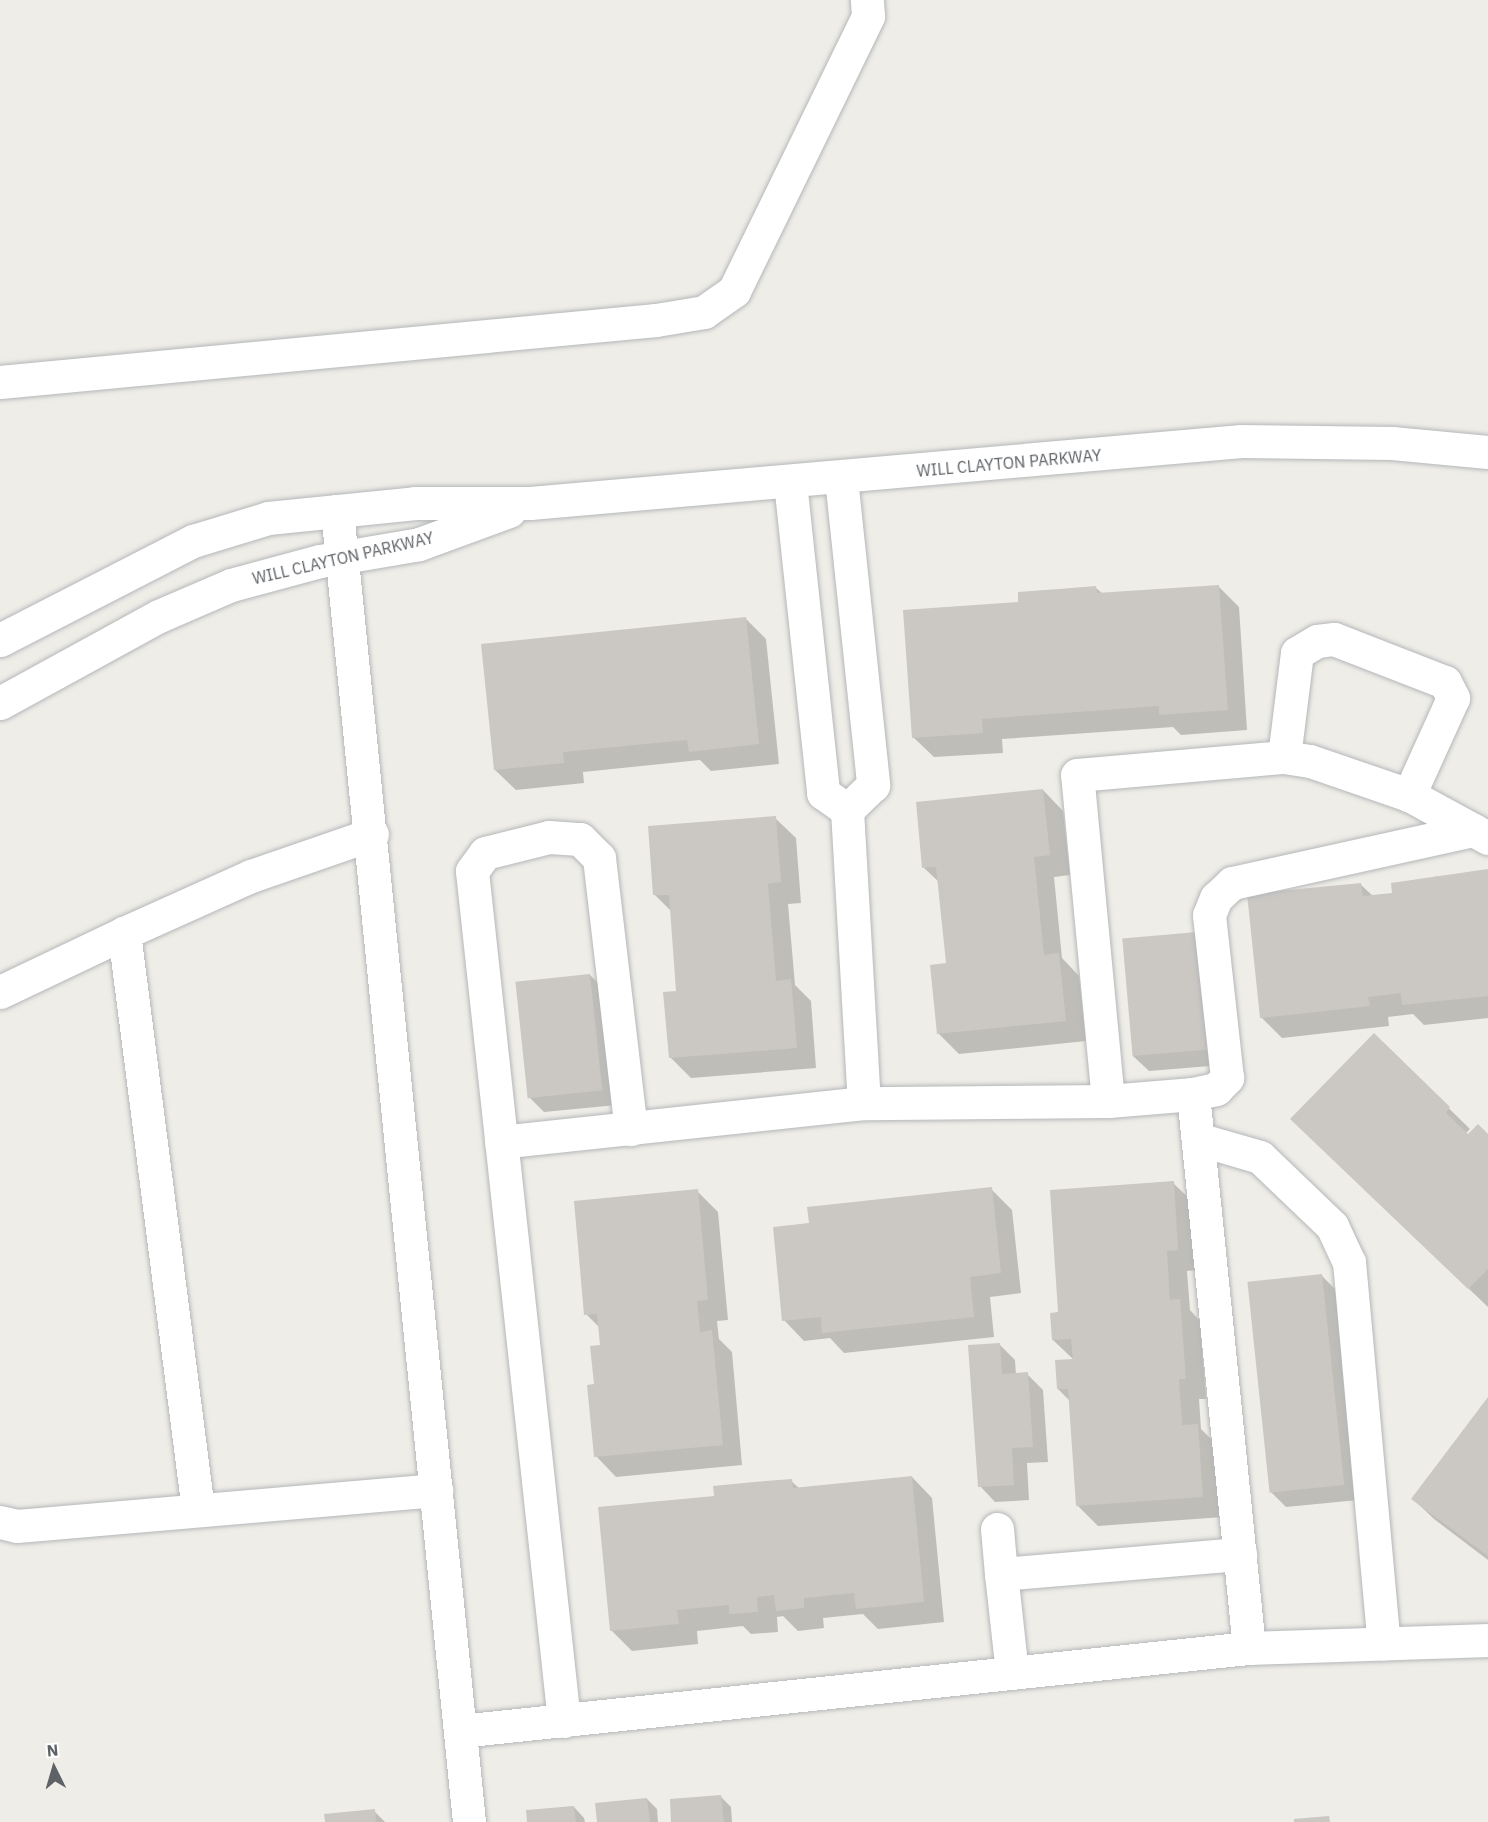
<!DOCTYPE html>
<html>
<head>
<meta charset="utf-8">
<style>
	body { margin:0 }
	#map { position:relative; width:1488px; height:1822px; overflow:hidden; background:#efede7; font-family:"IBM Plex Sans",sans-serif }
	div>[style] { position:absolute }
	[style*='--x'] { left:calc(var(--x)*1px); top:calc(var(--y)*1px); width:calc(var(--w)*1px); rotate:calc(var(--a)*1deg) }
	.shadow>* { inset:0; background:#0003 }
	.building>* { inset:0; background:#cbc8c4; transform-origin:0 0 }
	.roads { filter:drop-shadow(0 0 2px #b4b7ba) drop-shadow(0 0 2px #b4b7ba) }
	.minor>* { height:33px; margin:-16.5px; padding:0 16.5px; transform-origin:16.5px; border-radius:16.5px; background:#fff }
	span { translate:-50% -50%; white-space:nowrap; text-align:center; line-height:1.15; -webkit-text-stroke:4.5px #fff; paint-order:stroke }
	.street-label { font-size:16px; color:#5e6266 }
	.north { position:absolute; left:24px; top:1738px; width:60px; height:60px; -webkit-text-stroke:4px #fff; paint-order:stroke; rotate:355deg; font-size:16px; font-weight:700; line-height:24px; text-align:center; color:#5e6266 }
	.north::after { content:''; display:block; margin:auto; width:21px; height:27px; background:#5e6266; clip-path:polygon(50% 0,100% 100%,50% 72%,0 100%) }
</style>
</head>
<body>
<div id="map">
	<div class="shadow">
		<i style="clip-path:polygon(1218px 586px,1239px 607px,1247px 730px,1181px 735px,1173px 727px,1002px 739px,1003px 753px,934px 757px,913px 737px,1020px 603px,1096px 588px,1103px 594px)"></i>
		<i style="clip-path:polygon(746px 619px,766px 639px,779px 764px,711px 771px,700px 760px,583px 772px,584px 783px,516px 790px,495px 770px)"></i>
		<i style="clip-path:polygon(1043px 790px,1063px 811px,1070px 875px,1054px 877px,1062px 958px,1079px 976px,1086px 1041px,959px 1054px,939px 1034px,947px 965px,939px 882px,924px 868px)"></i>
		<i style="clip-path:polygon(775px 818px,796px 838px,801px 903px,788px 904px,795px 985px,811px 1001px,816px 1068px,691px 1078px,670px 1057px,678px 993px,671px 911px,655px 895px)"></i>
		<i style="clip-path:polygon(1488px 871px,1488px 1018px,1424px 1025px,1413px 1014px,1388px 1017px,1389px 1026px,1282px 1038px,1261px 1017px,1360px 884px,1373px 896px,1394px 894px,1433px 880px,1433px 877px)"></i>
		<i style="clip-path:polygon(1196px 934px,1222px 1065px,1149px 1071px,1133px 1056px)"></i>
		<i style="clip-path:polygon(590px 975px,606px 991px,617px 1105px,544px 1112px,528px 1096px)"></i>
		<i style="clip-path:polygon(1374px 1035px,1470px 1129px,1465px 1134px,1468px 1136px,1488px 1136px,1488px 1307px,1313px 1140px)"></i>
		<i style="clip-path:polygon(1173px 1183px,1194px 1203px,1198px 1270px,1187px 1271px,1190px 1310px,1200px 1321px,1206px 1399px,1199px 1399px,1201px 1429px,1218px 1446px,1223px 1517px,1098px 1526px,1078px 1506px,1070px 1401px,1058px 1389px,1074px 1360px,1053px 1340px,1060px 1313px)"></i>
		<i style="clip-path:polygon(991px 1189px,1012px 1210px,1021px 1293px,990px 1297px,994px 1337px,844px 1353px,830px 1338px,804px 1341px,784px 1320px,810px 1225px)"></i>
		<i style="clip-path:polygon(697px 1191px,718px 1212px,728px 1320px,717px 1321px,719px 1339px,732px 1352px,742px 1465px,616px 1477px,596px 1456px,595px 1386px,601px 1346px,600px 1328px,586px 1314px)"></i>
		<i style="clip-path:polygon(1321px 1275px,1337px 1291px,1358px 1500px,1286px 1507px,1270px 1491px)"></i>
		<i style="clip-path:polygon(1000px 1345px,1015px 1360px,1016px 1375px,1027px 1374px,1043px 1390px,1048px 1462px,1027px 1463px,1029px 1500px,995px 1502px,980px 1486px)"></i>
		<i style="clip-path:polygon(1488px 1398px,1488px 1560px,1434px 1519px,1413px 1499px)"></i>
		<i style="clip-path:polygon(912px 1477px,932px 1498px,944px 1622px,878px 1629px,863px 1614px,823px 1618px,824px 1628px,798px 1631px,783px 1616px,777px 1617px,778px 1632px,751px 1634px,743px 1626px,697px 1631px,698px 1644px,632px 1651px,612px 1631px,600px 1508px,716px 1497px,791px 1481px,799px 1488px)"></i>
		<i style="clip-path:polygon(721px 1797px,731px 1807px,732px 1822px,673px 1822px)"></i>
		<i style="clip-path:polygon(647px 1799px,657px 1809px,658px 1822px,599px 1822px)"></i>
		<i style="clip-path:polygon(574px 1807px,584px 1818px,585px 1822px,528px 1822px)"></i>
		<i style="clip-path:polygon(374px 1811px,385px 1822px,326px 1822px)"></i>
	</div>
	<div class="building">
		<i style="clip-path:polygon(1219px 585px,1228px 710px,1159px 715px,1159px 706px,982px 719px,983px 733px,912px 738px,903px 610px,1018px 602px,1018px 592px,1059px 589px,1096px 586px,1097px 593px)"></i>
		<i style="clip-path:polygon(746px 617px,759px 744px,689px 752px,687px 740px,563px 752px,564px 763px,494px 770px,481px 644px)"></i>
		<i style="clip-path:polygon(1043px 789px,1050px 855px,1034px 857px,1044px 955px,1059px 953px,1066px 1021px,937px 1034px,930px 965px,946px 963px,936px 867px,922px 868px,916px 802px)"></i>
		<i style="clip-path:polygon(776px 816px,781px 882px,768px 884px,776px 981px,791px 979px,797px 1048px,669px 1058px,663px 992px,676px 991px,669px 895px,653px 895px,648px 826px)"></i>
		<i style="clip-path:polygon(1488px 869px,1488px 996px,1402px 1005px,1401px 993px,1368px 997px,1370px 1006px,1260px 1018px,1247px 894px,1361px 883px,1363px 896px,1392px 893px,1391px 883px)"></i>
		<i style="left:1197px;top:932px;width:118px;height:75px;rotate:85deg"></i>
		<i style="left:590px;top:974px;width:117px;height:75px;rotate:84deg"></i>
		<i style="clip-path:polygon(1374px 1033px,1450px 1107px,1446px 1113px,1468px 1134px,1478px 1124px,1488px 1134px,1488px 1269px,1468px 1289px,1290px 1119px)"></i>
		<i style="clip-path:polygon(1174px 1181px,1178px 1250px,1167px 1251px,1170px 1300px,1180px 1299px,1186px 1379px,1179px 1379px,1182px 1425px,1198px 1424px,1203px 1497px,1076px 1506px,1068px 1389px,1057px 1389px,1055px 1360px,1073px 1359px,1071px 1339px,1052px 1340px,1050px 1313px,1058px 1312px,1050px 1190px)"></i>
		<i style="clip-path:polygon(992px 1187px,1001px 1273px,970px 1277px,974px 1317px,822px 1333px,821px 1317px,782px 1321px,773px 1227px,809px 1223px,807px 1207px)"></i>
		<i style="clip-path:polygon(698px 1189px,708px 1300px,697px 1301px,700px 1332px,712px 1330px,723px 1445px,594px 1457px,587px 1385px,594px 1384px,590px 1346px,600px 1345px,597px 1314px,584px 1315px,574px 1201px)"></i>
		<i style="left:1322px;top:1274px;width:212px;height:75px;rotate:84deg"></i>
		<i style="clip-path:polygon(1000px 1343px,1002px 1374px,1028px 1372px,1033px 1447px,1012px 1448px,1014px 1485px,978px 1487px,968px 1345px)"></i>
		<i style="clip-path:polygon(1488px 1397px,1488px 1556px,1411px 1499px)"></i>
		<i style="clip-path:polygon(912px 1476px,924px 1602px,856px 1609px,854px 1593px,804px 1598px,804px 1608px,776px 1611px,774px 1595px,757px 1597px,758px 1612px,729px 1614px,729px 1605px,677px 1610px,679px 1624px,610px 1631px,598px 1507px,714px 1496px,713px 1486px,754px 1482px,792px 1479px,793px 1488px)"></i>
		<i style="clip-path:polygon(721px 1795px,724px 1822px,671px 1822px,670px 1799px)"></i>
		<i style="clip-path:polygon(647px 1798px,650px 1822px,597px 1822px,595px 1803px)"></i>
		<i style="clip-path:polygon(574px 1806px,576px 1822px,527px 1822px,526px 1810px)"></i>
		<i style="clip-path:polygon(375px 1809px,376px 1822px,325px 1822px,324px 1814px)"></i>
		<i style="clip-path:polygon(1329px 1816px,1330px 1822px,1294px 1822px,1294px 1819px)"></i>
	</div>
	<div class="roads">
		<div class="minor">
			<i style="--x:0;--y:382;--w:659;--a:-5.4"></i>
			<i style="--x:656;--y:320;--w:49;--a:-9.5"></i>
			<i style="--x:704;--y:312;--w:37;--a:-35"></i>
			<i style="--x:734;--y:291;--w:306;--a:-64"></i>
			<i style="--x:868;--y:16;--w:16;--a:-94"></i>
			<i style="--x:841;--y:478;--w:309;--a:84"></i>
			<i style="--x:873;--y:785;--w:36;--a:136"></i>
			<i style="--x:790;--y:482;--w:313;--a:83.9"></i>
			<i style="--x:823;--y:793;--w:29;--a:35"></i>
			<i style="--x:337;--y:511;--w:1318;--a:84.25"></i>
			<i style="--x:0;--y:640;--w:217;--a:-27.2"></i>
			<i style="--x:193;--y:541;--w:78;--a:-17"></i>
			<i style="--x:268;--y:518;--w:148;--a:-5.8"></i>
			<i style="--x:415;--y:503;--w:115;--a:0"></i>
			<i style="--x:530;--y:503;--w:714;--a:-4.98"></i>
			<i style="--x:1241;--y:441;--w:151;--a:0.8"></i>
			<i style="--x:1392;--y:443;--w:96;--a:5.4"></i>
			<i style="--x:0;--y:703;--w:181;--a:-28.7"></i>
			<i style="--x:159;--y:616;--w:78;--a:-23.3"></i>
			<i style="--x:231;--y:585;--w:92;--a:-15.1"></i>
			<i style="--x:320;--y:561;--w:100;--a:-9.7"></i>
			<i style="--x:419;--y:544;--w:96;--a:-20.1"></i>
			<i style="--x:1284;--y:757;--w:105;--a:-82.9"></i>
			<i style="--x:1297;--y:653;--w:23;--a:-31"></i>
			<i style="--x:1317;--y:641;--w:17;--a:-7"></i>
			<i style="--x:1334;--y:639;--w:119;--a:21.2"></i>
			<i style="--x:1445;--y:682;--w:18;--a:63"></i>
			<i style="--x:1453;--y:698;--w:107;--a:114.4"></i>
			<i style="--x:847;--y:810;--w:293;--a:86.7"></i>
			<i style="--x:0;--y:992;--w:137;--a:-25.4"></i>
			<i style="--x:1193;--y:1094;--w:24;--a:-12"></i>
			<i style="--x:1216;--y:1089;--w:16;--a:-45"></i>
			<i style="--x:1227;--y:1078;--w:164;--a:-96.3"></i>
			<i style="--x:1209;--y:915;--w:18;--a:-68"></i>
			<i style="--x:1216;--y:898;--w:22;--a:-43"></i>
			<i style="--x:1232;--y:883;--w:247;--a:-12.4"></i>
			<i style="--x:1108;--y:1101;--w:327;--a:-95.4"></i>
			<i style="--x:1077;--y:775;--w:208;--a:-5"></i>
			<i style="--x:1284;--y:757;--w:26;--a:9"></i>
			<i style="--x:1310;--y:761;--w:105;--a:19"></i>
			<i style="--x:1409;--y:795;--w:90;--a:28.6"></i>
			<i style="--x:1198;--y:1139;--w:65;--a:16.2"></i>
			<i style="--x:1260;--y:1157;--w:100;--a:43.8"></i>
			<i style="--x:1332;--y:1226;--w:40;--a:65"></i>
			<i style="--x:1349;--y:1262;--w:383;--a:84.8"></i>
			<i style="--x:198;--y:1510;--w:582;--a:-97.31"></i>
			<i style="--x:124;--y:933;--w:139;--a:-24.2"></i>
			<i style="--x:251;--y:876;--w:128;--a:-19.1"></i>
			<i style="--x:0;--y:1522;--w:17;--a:13"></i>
			<i style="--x:17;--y:1526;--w:421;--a:-4.9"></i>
			<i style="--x:997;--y:1529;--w:45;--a:84.9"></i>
			<i style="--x:1249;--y:1648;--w:239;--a:-1.9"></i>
			<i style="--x:1012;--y:1673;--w:100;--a:-96.3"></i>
			<i style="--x:1001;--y:1574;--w:240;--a:-4.8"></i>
			<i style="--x:564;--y:1721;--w:855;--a:-96.18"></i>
			<i style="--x:472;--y:871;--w:22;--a:-54"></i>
			<i style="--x:485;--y:853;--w:66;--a:-14"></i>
			<i style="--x:549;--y:837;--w:31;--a:4"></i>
			<i style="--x:580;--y:839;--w:27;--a:45"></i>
			<i style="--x:599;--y:858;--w:273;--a:83.3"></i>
			<i style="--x:460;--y:1731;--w:793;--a:-6.01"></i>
			<i style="--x:1249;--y:1648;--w:557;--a:-95.77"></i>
			<i style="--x:1193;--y:1094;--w:85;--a:175.3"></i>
			<i style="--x:1108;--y:1101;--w:244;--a:179.5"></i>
			<i style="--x:864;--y:1103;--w:365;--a:173.9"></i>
		</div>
	</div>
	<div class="street-label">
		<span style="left:1009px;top:463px;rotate:-5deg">WILL CLAYTON PARKWAY</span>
		<span style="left:343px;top:558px;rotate:-13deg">WILL CLAYTON PARKWAY</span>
	</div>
	<div class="north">N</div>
</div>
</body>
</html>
